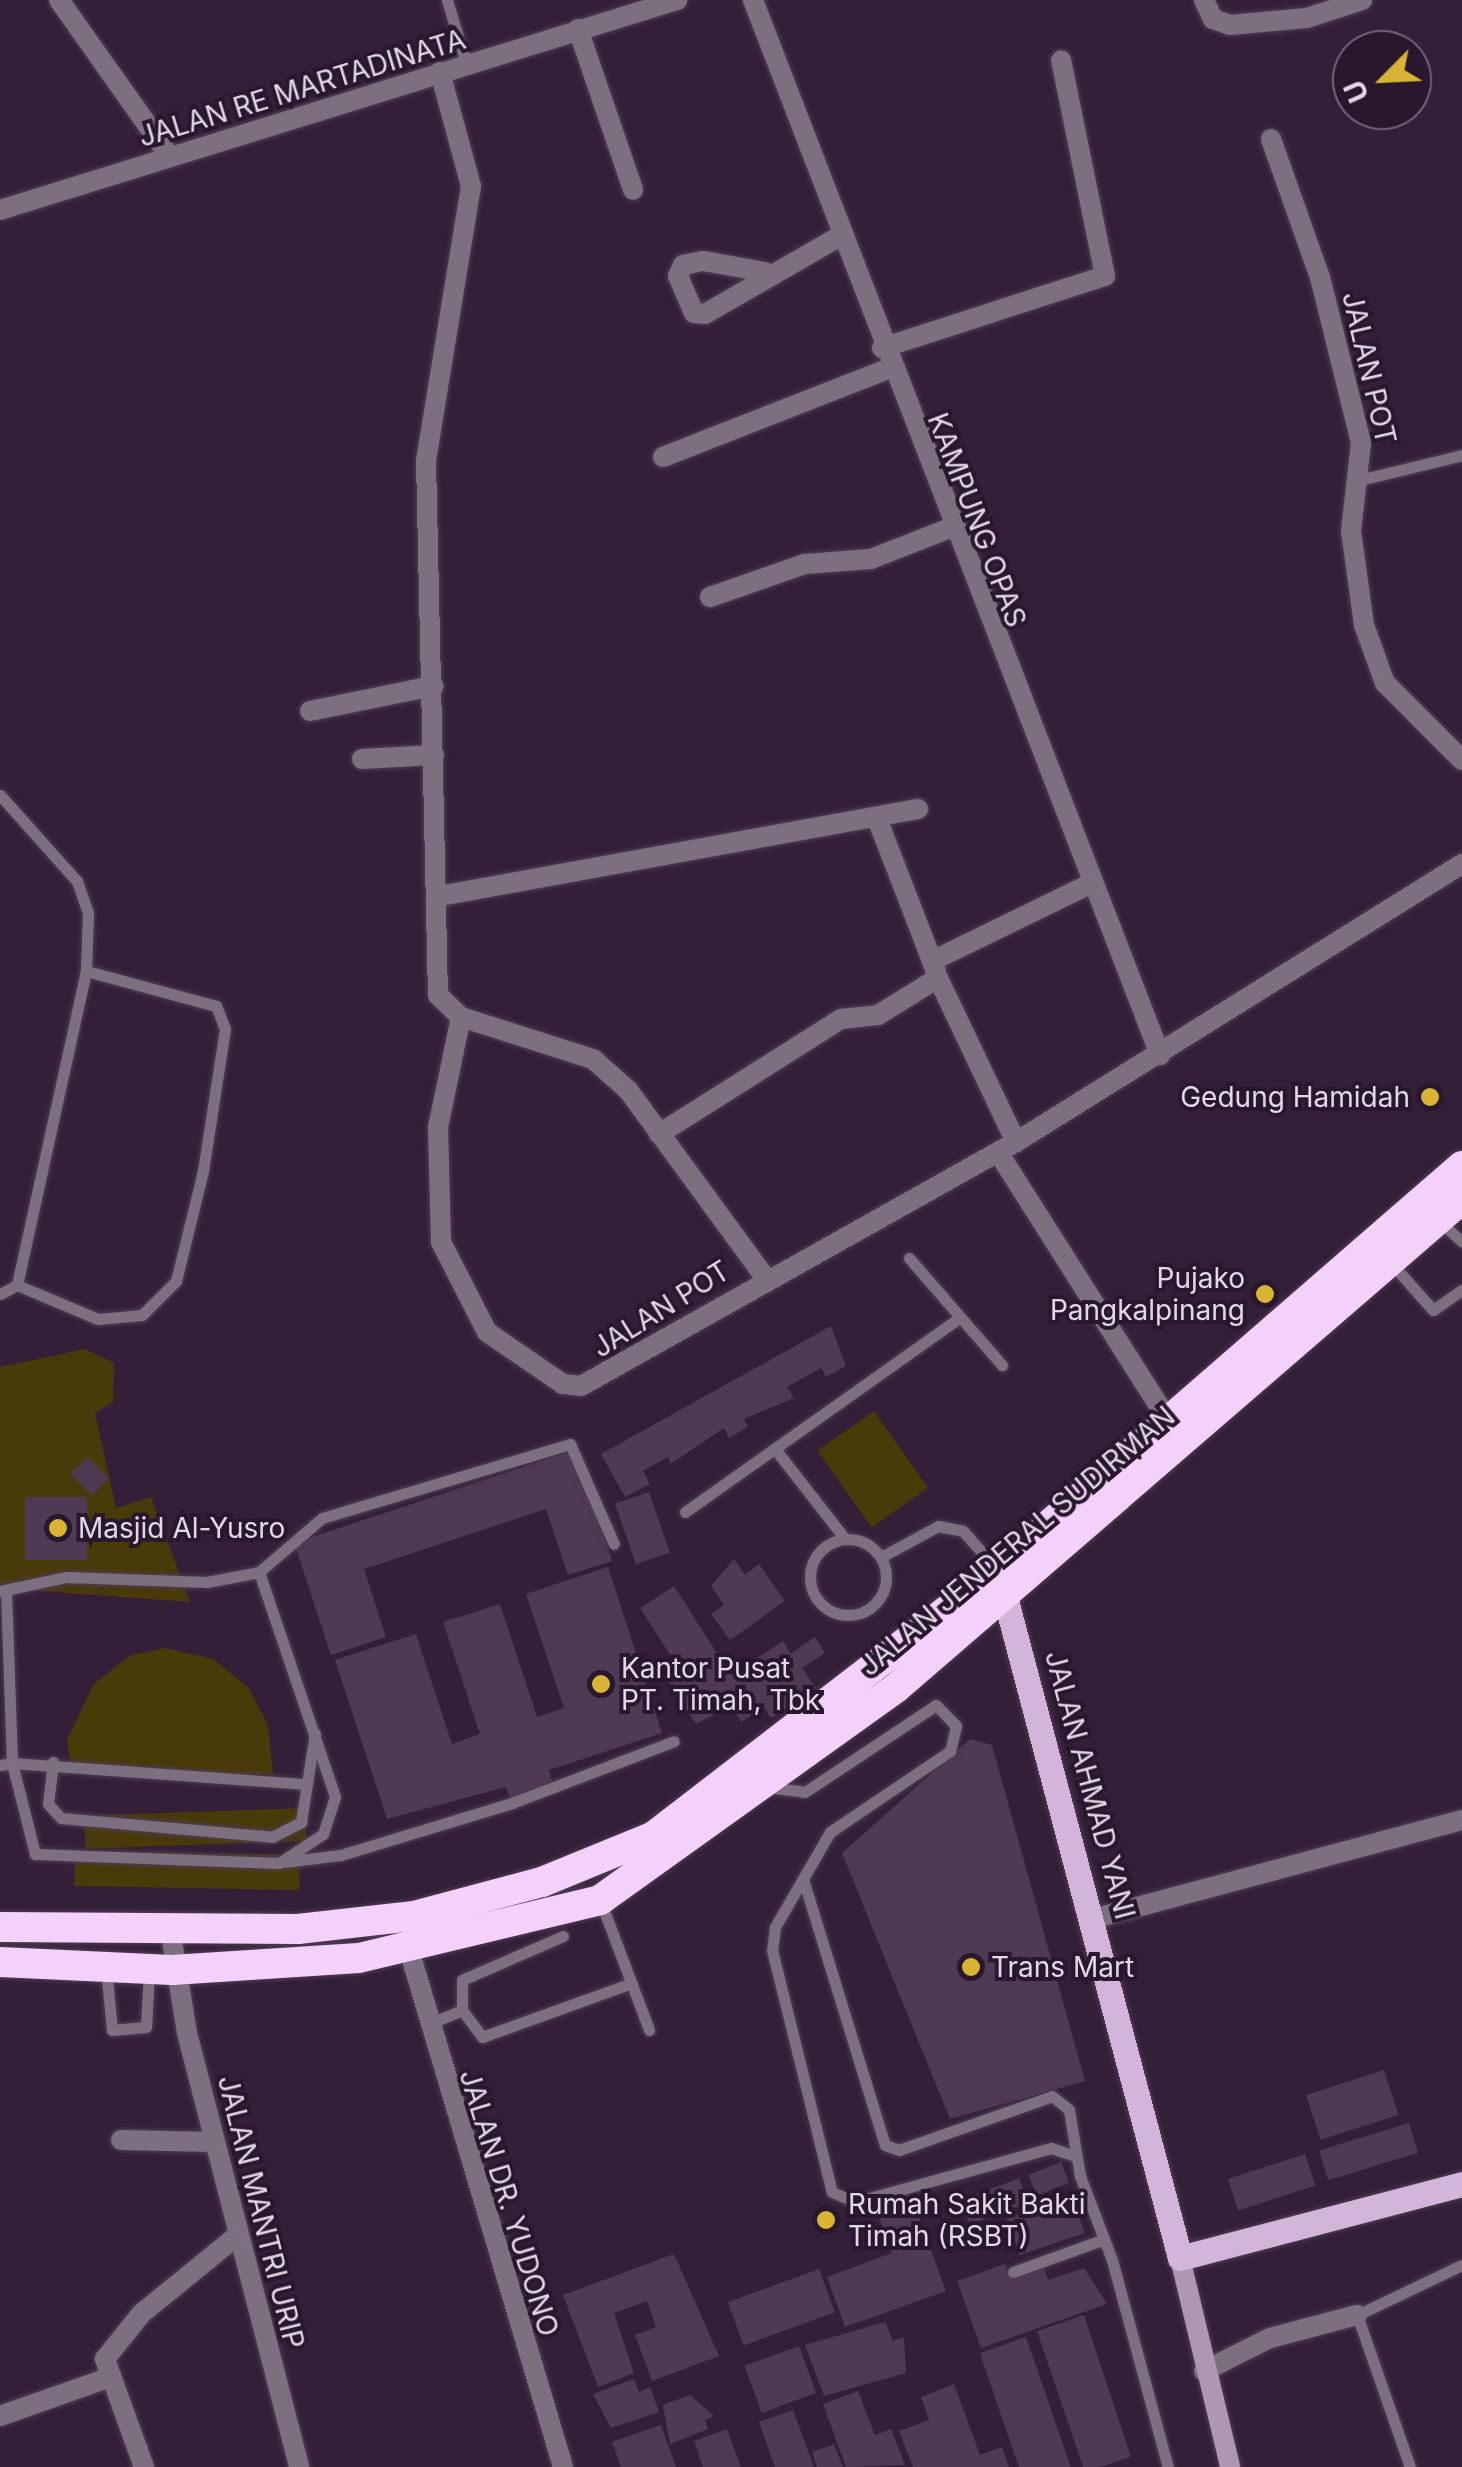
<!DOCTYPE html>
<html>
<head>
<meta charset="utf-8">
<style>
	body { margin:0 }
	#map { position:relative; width:1462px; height:2467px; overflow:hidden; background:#332038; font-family:Inter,sans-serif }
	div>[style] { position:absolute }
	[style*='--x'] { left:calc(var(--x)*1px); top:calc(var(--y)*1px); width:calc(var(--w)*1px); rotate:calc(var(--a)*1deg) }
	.green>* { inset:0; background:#483a09; transform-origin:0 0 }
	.building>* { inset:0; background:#4e3a53; transform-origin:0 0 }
	.roads { filter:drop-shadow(0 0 2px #4f3d54) drop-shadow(0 0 2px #4f3d54) }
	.lane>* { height:11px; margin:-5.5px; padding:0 5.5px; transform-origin:5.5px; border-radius:5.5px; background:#7d6f80 }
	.lane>.ring { margin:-5.5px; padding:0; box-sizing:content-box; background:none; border:11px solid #7d6f80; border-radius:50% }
	.street>* { height:20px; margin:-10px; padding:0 10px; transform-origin:10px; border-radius:10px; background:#7d6f80 }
	.secondary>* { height:20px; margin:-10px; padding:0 10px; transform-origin:10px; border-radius:10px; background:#ad97b2 }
	.primary>* { height:25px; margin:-12.5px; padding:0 12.5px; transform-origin:12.5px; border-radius:12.5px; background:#d2b5d8 }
	.highway>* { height:30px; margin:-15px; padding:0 15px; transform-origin:15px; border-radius:15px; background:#f3d1fb }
	.dots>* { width:28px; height:28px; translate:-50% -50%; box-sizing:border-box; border:5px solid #29172e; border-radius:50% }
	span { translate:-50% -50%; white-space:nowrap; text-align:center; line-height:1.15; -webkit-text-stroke:8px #29172e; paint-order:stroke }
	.street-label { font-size:28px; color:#e4d7e6 }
	.poi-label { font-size:28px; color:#e4d7e6 }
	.right { translate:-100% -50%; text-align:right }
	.left { translate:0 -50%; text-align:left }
	.north { position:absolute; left:1332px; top:30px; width:100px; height:100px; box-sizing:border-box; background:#29172e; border:2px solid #746478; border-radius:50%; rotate:246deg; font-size:28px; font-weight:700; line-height:40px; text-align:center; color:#e4d7e6 }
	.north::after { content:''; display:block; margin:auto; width:35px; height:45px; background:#d9b334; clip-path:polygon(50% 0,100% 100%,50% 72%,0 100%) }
</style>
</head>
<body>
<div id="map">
	<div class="green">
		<i style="clip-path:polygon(85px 1349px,114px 1363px,113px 1402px,95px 1413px,116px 1508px,151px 1497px,190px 1602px,0 1588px,0 1367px)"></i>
		<i style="left:874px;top:1411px;width:94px;height:69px;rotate:55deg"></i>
		<i style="clip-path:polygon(166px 1648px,213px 1659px,249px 1688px,268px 1725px,273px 1774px,72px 1773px,67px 1740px,94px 1684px,131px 1655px)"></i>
		<i style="left:305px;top:1808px;width:33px;height:221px;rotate:88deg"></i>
		<i style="left:75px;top:1851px;width:225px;height:35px;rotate:1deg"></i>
	</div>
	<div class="building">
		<i style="clip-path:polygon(831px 1326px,846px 1366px,826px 1377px,821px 1368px,787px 1387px,794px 1398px,744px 1419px,748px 1427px,729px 1438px,724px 1428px,671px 1464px,668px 1457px,643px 1471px,650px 1484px,625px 1497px,601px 1454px)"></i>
		<i style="clip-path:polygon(575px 1450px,612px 1561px,568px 1575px,546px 1509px,364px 1569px,386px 1637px,331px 1655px,294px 1543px)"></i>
		<i style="left:88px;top:1457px;width:30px;height:24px;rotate:46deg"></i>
		<i style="left:649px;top:1492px;width:64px;height:36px;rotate:71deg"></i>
		<i style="left:25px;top:1497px;width:62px;height:63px"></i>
		<i style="clip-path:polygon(734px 1559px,745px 1575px,759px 1564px,785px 1601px,730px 1640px,711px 1614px,724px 1605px,711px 1586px)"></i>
		<i style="clip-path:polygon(608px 1567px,662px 1733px,549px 1770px,553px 1785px,510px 1799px,506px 1787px,387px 1819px,335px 1660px,416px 1634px,452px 1744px,480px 1734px,443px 1622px,500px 1604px,537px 1717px,564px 1708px,526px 1594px)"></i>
		<i style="clip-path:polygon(674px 1586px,731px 1675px,783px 1641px,791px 1654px,815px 1637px,825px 1653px,802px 1668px,816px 1688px,771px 1718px,764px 1707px,741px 1722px,731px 1706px,696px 1724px,662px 1671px,675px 1662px,640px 1608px)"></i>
		<i style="clip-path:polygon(970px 1739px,992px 1745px,1085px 2081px,950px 2119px,842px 1853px)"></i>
		<i style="left:1384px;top:2070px;width:47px;height:82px;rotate:72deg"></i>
		<i style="left:1409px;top:2123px;width:31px;height:94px;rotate:73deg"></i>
		<i style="left:1305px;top:2154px;width:33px;height:81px;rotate:72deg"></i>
		<i style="left:1061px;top:2162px;width:22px;height:35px;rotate:68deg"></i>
		<i style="left:1019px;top:2178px;width:26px;height:63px;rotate:69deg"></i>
		<i style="clip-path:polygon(909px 2190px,946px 2291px,845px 2327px,827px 2277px,892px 2253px,874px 2203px)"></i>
		<i style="left:1072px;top:2196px;width:39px;height:69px;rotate:71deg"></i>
		<i style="clip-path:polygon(674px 2254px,719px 2356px,652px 2381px,635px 2335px,656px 2327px,647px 2301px,614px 2313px,634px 2373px,598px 2387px,563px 2295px)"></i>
		<i style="clip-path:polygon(1005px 2264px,1010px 2277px,1043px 2265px,1048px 2280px,1084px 2268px,1107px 2304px,981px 2348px,957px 2281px)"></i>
		<i style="left:819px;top:2269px;width:46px;height:97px;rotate:70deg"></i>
		<i style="clip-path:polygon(1084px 2315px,1131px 2457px,1100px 2467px,1083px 2467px,1037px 2331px)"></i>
		<i style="clip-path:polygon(885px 2322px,893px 2341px,904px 2337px,906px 2373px,824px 2396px,805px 2345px)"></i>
		<i style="left:1026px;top:2337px;width:137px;height:49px;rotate:71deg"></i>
		<i style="left:799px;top:2346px;width:50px;height:58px;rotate:70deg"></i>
		<i style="clip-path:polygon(634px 2379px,639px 2392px,650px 2387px,659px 2412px,611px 2428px,593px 2394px)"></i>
		<i style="clip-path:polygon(954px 2384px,980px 2455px,1002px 2447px,1009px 2467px,913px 2467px,899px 2431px,929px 2420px,921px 2397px)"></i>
		<i style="clip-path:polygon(858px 2391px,875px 2435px,891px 2429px,905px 2465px,846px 2467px,823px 2404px)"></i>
		<i style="clip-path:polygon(690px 2395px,714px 2416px,705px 2420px,708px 2429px,670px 2444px,663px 2405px)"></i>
		<i style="clip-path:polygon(793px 2410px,814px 2467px,775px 2467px,759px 2422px)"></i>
		<i style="clip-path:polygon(661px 2425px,676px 2467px,621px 2467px,612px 2442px)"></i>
		<i style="clip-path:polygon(727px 2429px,741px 2467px,703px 2467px,694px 2441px)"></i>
		<i style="clip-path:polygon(834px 2444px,843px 2467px,817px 2467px,812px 2452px)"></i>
	</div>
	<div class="roads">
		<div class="lane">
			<i style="--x:447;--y:0;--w:69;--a:73.1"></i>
			<i style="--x:1359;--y:480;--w:106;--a:-13.6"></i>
			<i style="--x:0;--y:795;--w:115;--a:48.2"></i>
			<i style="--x:77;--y:881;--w:34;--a:71"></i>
			<i style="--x:88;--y:913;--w:58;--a:92"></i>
			<i style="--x:86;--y:971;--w:321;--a:102.4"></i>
			<i style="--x:17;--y:1285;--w:19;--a:152"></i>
			<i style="--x:1439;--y:1221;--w:31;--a:42"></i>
			<i style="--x:909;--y:1258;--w:142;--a:49"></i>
			<i style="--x:1391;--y:1263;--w:63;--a:48.2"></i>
			<i style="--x:1433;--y:1310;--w:35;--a:-35"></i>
			<i style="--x:17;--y:1285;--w:88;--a:22.8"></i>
			<i style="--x:98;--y:1319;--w:44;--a:-5.2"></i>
			<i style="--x:142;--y:1315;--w:48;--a:-45"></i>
			<i style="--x:176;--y:1281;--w:113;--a:-76.2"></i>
			<i style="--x:203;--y:1171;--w:144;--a:-81.2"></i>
			<i style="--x:225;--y:1029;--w:25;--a:-111"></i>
			<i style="--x:216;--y:1006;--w:135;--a:-164.9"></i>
			<i style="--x:775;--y:1449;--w:114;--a:52.1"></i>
			<i style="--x:685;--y:1512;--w:332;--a:-35.3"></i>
			<i class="ring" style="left:810px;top:1539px;width:65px;height:65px"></i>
			<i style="--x:881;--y:1557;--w:65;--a:-28.5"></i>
			<i style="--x:938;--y:1526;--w:25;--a:11"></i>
			<i style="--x:963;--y:1531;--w:48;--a:48.4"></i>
			<i style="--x:259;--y:1572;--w:83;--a:-40.6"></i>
			<i style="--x:322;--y:1518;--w:259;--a:-16.6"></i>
			<i style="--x:570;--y:1444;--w:109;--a:66.3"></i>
			<i style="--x:0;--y:1591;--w:67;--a:-12"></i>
			<i style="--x:66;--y:1577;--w:141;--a:2"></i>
			<i style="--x:207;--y:1582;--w:53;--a:-10.9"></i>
			<i style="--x:259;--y:1572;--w:237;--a:71.3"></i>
			<i style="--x:335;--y:1797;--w:39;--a:108"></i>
			<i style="--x:323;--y:1834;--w:53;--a:146.6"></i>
			<i style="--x:279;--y:1863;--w:244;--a:-177.9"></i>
			<i style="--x:35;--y:1854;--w:94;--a:-104.2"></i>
			<i style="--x:12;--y:1763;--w:292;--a:4.1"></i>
			<i style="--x:53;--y:1762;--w:42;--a:96.8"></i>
			<i style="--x:48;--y:1804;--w:19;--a:47"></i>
			<i style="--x:61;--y:1818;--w:212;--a:5.1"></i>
			<i style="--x:272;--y:1837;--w:33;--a:-27"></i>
			<i style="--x:301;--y:1822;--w:90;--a:-81.1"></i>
			<i style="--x:0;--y:1765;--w:12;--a:-9"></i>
			<i style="--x:12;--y:1763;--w:169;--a:-92"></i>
			<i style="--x:766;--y:1787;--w:39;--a:7"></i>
			<i style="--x:805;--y:1792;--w:157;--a:-33.6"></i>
			<i style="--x:936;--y:1705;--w:29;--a:46"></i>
			<i style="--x:956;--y:1726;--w:26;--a:103"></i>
			<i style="--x:950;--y:1751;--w:145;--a:146"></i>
			<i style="--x:830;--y:1832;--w:110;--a:120.1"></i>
			<i style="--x:775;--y:1927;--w:23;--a:97"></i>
			<i style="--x:772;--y:1950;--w:249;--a:76.1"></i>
			<i style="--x:832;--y:2192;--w:25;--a:23"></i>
			<i style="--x:855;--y:2202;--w:203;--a:-15.4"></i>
			<i style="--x:1051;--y:2148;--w:25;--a:18"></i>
			<i style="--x:284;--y:1862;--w:57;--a:-7"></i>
			<i style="--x:341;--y:1855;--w:179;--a:-16.9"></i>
			<i style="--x:512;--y:1803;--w:173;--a:-20.9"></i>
			<i style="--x:803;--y:1879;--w:278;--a:72.9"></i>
			<i style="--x:885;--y:2145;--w:15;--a:20"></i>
			<i style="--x:899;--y:2150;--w:162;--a:-19.4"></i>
			<i style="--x:1052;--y:2096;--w:22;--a:39"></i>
			<i style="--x:1069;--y:2110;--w:67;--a:80.5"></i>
			<i style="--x:1080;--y:2176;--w:90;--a:69.1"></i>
			<i style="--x:1112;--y:2260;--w:214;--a:74.9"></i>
			<i style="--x:600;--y:1900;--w:139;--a:69.3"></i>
			<i style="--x:563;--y:1936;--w:110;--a:156.5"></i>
			<i style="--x:462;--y:1980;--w:30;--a:90"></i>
			<i style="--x:462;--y:2010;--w:34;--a:53"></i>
			<i style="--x:482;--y:2037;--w:159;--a:-19.8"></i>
			<i style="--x:106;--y:1968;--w:62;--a:84.5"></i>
			<i style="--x:112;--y:2030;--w:34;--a:-5"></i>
			<i style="--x:146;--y:2027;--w:54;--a:-86.8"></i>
			<i style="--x:429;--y:2024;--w:36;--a:-23"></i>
			<i style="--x:1013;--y:2272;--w:95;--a:-19.8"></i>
			<i style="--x:1410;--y:2467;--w:161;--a:-109.2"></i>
			<i style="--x:1357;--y:2315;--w:116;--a:-25.5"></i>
		</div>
		<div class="street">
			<i style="--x:59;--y:0;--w:192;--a:54.7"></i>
			<i style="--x:753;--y:0;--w:1131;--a:68.9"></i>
			<i style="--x:1204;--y:0;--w:21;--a:65"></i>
			<i style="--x:1213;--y:19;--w:18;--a:19"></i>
			<i style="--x:1230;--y:25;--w:77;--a:-5.2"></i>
			<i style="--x:1307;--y:18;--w:58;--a:-18.1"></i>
			<i style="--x:578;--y:29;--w:170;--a:71.1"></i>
			<i style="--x:440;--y:72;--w:118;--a:74.8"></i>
			<i style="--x:471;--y:186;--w:278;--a:99.3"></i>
			<i style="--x:426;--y:460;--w:535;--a:88.72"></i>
			<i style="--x:438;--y:995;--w:32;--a:44"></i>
			<i style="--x:461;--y:1017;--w:139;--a:17.7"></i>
			<i style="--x:593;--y:1059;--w:47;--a:41.5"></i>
			<i style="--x:628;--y:1090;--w:232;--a:53.8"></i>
			<i style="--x:1271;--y:139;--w:146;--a:70.5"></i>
			<i style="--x:1320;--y:277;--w:171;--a:76.1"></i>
			<i style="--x:1361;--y:443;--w:89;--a:96.5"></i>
			<i style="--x:1351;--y:531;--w:95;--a:82.1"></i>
			<i style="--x:1364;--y:625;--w:62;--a:70.1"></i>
			<i style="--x:1385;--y:683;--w:109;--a:45"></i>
			<i style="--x:0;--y:210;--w:709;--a:-17.23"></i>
			<i style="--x:765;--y:272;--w:63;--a:-169.9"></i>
			<i style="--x:703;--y:261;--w:20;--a:169"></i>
			<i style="--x:683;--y:265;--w:12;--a:114"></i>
			<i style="--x:678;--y:276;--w:40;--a:66.6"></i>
			<i style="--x:694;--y:313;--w:11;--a:5"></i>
			<i style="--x:705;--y:314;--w:156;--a:-30"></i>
			<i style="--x:882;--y:348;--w:234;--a:-17.9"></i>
			<i style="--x:1105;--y:276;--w:220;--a:-101.5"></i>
			<i style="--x:663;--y:457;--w:244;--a:-21.4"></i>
			<i style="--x:710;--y:597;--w:101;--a:-19.2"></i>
			<i style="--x:805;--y:564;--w:66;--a:-4.3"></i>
			<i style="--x:871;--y:559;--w:85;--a:-21.4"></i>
			<i style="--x:310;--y:711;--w:126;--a:-11.5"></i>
			<i style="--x:362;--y:759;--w:72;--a:-3.2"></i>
			<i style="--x:878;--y:821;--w:161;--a:68.9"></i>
			<i style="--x:439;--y:896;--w:487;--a:-10.3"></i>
			<i style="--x:932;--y:961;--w:176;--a:-26"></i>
			<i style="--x:461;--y:1017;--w:112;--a:101.8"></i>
			<i style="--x:438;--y:1127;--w:115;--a:88.5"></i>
			<i style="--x:441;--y:1242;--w:101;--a:62.9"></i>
			<i style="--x:487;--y:1332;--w:92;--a:34.4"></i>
			<i style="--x:563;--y:1384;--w:18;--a:6"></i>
			<i style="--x:581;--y:1386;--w:499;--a:-29.3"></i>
			<i style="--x:1016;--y:1142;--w:526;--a:-31.94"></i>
			<i style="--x:659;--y:1134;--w:215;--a:-32.3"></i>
			<i style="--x:841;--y:1019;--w:37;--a:-6"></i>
			<i style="--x:878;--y:1015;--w:70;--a:-31.7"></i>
			<i style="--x:938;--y:978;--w:182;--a:64.6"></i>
			<i style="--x:998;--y:1152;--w:319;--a:57.6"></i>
			<i style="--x:1096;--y:1918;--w:379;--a:-15"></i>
			<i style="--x:170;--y:1928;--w:106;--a:80.8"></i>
			<i style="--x:187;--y:2033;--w:448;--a:75.5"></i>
			<i style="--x:410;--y:1953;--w:536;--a:73.42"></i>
			<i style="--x:121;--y:2140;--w:92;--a:1.2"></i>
			<i style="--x:1204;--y:2371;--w:74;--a:-26.6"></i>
			<i style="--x:1270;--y:2338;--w:90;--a:-14.8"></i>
			<i style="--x:0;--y:2416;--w:114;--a:-19.4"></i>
			<i style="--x:144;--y:2467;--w:115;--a:-109.9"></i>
			<i style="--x:105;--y:2359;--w:58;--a:-51.3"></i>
			<i style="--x:141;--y:2314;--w:125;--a:-39.2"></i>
		</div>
		<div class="secondary">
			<i style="--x:1180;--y:2258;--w:215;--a:76.5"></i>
		</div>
		<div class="primary">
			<i style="--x:1000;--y:1578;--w:703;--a:75.17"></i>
			<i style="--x:1180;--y:2258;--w:292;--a:-14.7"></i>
		</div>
		<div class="highway">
			<i style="--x:0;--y:1927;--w:298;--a:0.4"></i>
			<i style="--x:298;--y:1929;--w:117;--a:-6.4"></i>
			<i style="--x:414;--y:1916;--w:132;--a:-14.9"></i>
			<i style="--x:542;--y:1882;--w:121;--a:-22.3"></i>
			<i style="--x:654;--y:1836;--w:405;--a:-37.6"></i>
			<i style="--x:975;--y:1589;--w:645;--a:-40.98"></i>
			<i style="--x:0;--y:1962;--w:172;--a:2.7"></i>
			<i style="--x:172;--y:1970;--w:187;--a:-3.7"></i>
			<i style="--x:359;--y:1958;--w:248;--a:-13.5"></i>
			<i style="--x:600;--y:1900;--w:364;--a:-35.6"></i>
			<i style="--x:896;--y:1688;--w:748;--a:-40.83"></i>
		</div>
	</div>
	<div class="dots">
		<i style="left:1430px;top:1097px;background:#d9b334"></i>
		<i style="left:1265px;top:1294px;background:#d9b334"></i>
		<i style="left:58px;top:1528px;background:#d9b334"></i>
		<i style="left:601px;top:1684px;background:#d9b334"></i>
		<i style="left:971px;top:1967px;background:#d9b334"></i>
		<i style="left:826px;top:2220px;background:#d9b334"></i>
	</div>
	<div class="street-label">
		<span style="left:302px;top:88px;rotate:-17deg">JALAN RE MARTADINATA</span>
		<span style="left:1369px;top:368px;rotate:77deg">JALAN POT</span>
		<span style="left:977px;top:520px;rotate:69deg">KAMPUNG OPAS</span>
		<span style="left:661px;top:1309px;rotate:-32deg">JALAN POT</span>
		<span style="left:1017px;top:1541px;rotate:-40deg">JALAN JENDERAL SUDIRMAN</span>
		<span style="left:1090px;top:1785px;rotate:75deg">JALAN AHMAD YANI</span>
		<span style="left:509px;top:2203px;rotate:73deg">JALAN DR. YUDONO</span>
		<span style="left:261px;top:2212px;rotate:76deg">JALAN MANTRI URIP</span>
	</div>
	<div class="poi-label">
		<span class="right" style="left:1410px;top:1097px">Gedung Hamidah</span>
		<span class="right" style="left:1245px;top:1294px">Pujako<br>Pangkalpinang</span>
		<span class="left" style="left:78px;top:1528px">Masjid Al-Yusro</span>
		<span class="left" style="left:621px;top:1684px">Kantor Pusat<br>PT. Timah, Tbk</span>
		<span class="left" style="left:991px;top:1967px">Trans Mart</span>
		<span class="left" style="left:848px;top:2220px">Rumah Sakit Bakti<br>Timah (RSBT)</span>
	</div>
	<div class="north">U</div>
</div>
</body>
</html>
